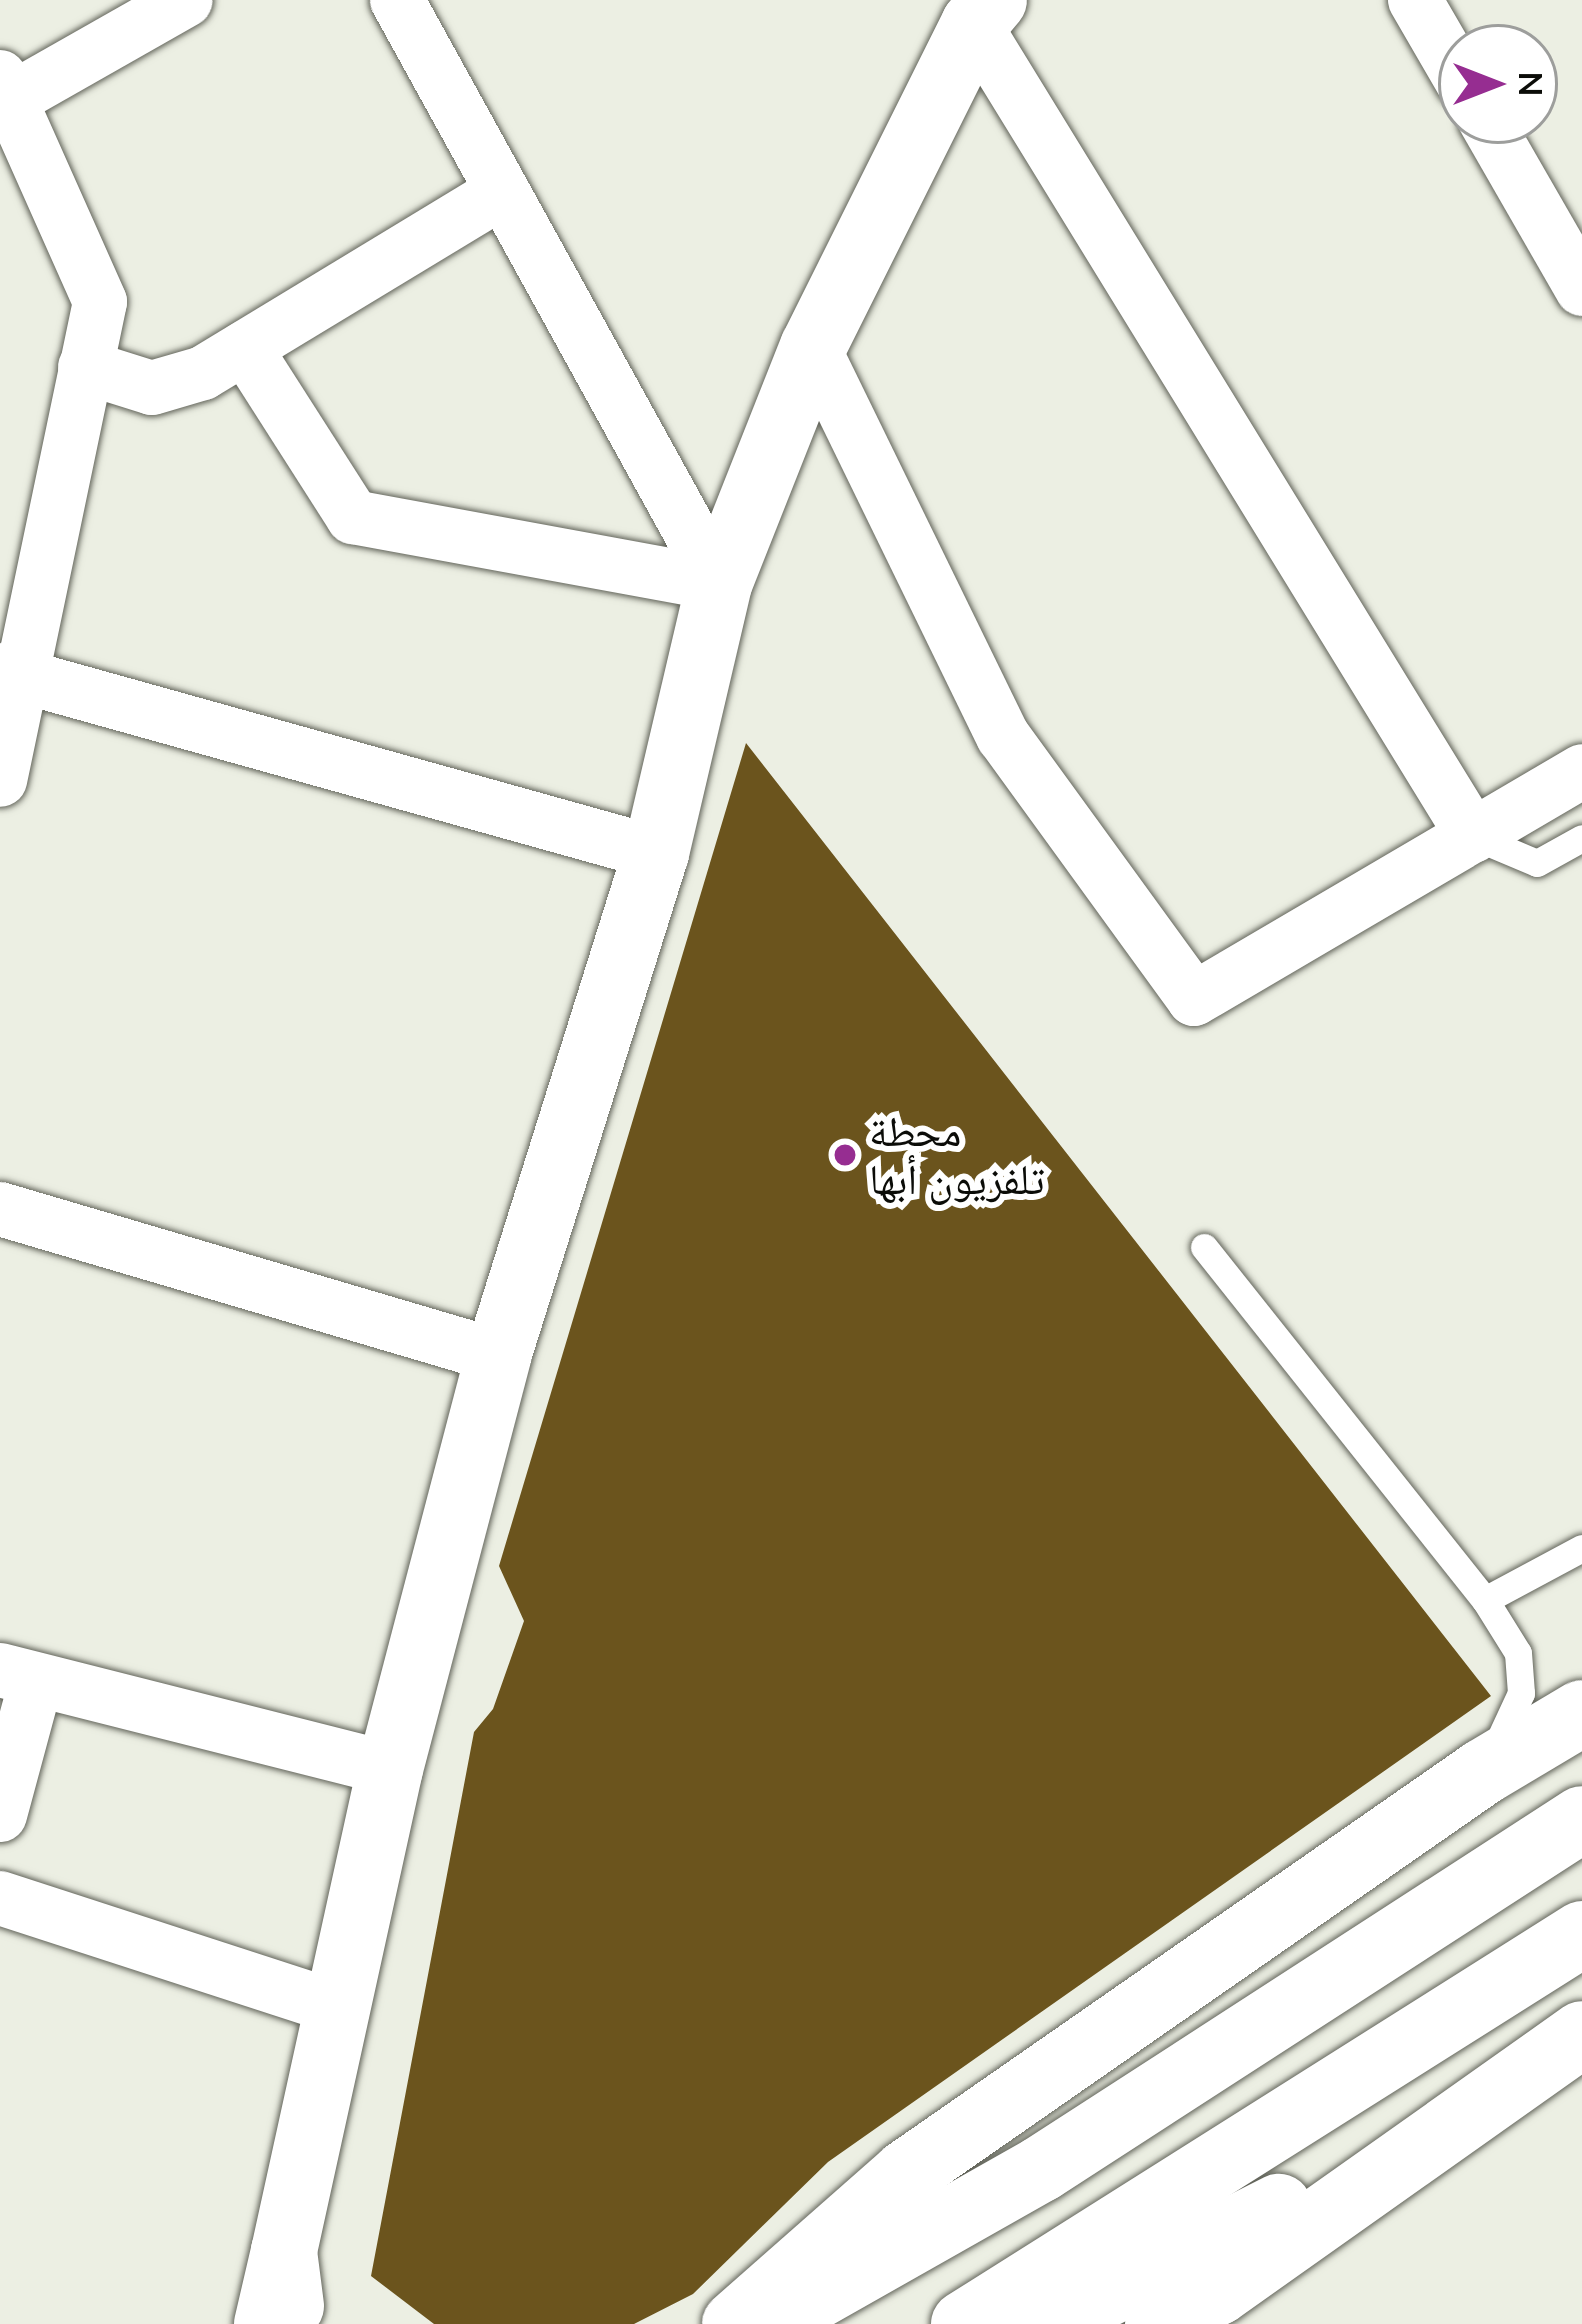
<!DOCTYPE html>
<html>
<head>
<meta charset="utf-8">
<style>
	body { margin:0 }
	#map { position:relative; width:1582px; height:2324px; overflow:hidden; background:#ecefe3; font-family:Mulish,"Noto Naskh Arabic",sans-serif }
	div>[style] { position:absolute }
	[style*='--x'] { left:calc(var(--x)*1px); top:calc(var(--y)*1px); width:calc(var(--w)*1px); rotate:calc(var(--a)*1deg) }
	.building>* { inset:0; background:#6b541d }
	.roads { filter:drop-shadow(0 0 3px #62645a) drop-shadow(0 0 3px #62645a) }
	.lane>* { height:27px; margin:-13.5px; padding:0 13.5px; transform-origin:13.5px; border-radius:13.5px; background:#fff }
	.street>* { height:54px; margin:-27px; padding:0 27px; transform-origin:27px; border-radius:27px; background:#fff }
	.secondary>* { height:66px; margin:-33px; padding:0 33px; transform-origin:33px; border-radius:33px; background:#fff }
	.primary>* { height:66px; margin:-33px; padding:0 33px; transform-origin:33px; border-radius:33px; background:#fff }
	.highway>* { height:66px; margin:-33px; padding:0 33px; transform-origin:33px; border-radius:33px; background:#fff }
	.dots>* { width:33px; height:33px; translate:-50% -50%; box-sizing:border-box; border:6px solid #fff; border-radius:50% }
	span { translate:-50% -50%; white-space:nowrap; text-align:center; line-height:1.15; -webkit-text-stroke:12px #fff; paint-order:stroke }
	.poi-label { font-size:42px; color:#0b0c08 }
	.left { translate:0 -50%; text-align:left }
	.north { position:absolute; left:1438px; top:24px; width:120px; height:120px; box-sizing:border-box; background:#fff; border:3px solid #9d9e9c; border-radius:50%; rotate:90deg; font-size:33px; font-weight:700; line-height:48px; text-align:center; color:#0b0c08 }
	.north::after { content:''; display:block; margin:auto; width:42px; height:54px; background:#962d91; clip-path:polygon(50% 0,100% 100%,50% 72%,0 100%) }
</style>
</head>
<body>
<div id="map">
	<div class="building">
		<i style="clip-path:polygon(746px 743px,1491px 1696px,828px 2162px,693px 2294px,634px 2324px,434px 2324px,371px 2276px,474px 1732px,493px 1709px,524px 1621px,499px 1566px)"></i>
	</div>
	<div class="roads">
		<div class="lane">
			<i style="--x:1473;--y:836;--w:69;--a:22.9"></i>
			<i style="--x:1537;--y:863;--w:51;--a:-29.1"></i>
			<i style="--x:1204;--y:1247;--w:451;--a:51.5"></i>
			<i style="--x:1485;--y:1600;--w:110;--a:-28.2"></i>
			<i style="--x:1485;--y:1600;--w:62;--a:58.1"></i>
			<i style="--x:1518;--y:1653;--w:40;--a:85.7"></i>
			<i style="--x:1521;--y:1693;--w:62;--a:114.9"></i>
		</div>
		<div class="street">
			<i style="--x:397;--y:0;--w:667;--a:61.13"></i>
			<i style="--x:1415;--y:0;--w:94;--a:59.9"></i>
			<i style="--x:974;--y:24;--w:953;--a:58.43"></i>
			<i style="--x:0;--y:77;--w:246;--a:66"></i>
			<i style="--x:100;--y:302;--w:488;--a:101.8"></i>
			<i style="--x:10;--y:100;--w:202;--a:-29.6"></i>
			<i style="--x:1485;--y:120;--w:195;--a:60.1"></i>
			<i style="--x:813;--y:347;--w:433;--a:64"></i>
			<i style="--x:1003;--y:736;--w:325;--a:54"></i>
			<i style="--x:1194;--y:999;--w:450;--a:-30.4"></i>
			<i style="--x:245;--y:348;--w:201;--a:57.4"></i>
			<i style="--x:353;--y:517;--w:372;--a:10.4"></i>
			<i style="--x:85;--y:367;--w:70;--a:17.4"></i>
			<i style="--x:152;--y:388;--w:53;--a:-16.4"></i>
			<i style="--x:203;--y:373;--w:350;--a:-31.2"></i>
			<i style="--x:0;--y:670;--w:681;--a:15.59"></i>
			<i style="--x:0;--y:1209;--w:519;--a:16.45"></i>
			<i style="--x:0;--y:1670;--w:402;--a:14.2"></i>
			<i style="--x:0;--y:1815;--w:138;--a:-74.9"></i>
			<i style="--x:0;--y:1898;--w:352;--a:18"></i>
		</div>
		<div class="secondary">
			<i style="--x:291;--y:2306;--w:55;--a:-97.3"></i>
			<i style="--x:284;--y:2251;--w:494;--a:-77.6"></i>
			<i style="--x:390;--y:1769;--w:427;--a:-75.3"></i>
			<i style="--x:498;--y:1356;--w:527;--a:-72.56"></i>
			<i style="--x:656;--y:853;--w:276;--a:-76.8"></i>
			<i style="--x:719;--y:584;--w:255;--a:-68.4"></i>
			<i style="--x:813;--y:347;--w:361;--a:-63.5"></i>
			<i style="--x:974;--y:24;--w:31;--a:-50"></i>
			<i style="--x:735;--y:2324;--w:228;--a:-41.4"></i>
			<i style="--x:906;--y:2173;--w:703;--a:-34.8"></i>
			<i style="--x:1483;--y:1772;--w:115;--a:-30.8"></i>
			<i style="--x:1047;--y:2324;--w:260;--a:-26.8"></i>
			<i style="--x:1158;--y:2324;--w:68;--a:-28.1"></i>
			<i style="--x:1218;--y:2292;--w:446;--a:-35.3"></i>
		</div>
		<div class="primary">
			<i style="--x:767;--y:2324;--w:315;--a:-29.5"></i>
			<i style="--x:1041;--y:2169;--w:644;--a:-32.9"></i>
			<i style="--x:964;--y:2324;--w:731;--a:-32.25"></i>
		</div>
		<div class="highway">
			<i style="--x:267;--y:2324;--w:75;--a:-76.9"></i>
		</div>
	</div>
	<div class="dots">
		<i style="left:845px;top:1155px;background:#962d91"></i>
	</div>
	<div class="poi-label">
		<span class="left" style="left:869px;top:1155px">محطة<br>تلفزيون أبها</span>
	</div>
	<div class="north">N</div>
</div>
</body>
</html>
